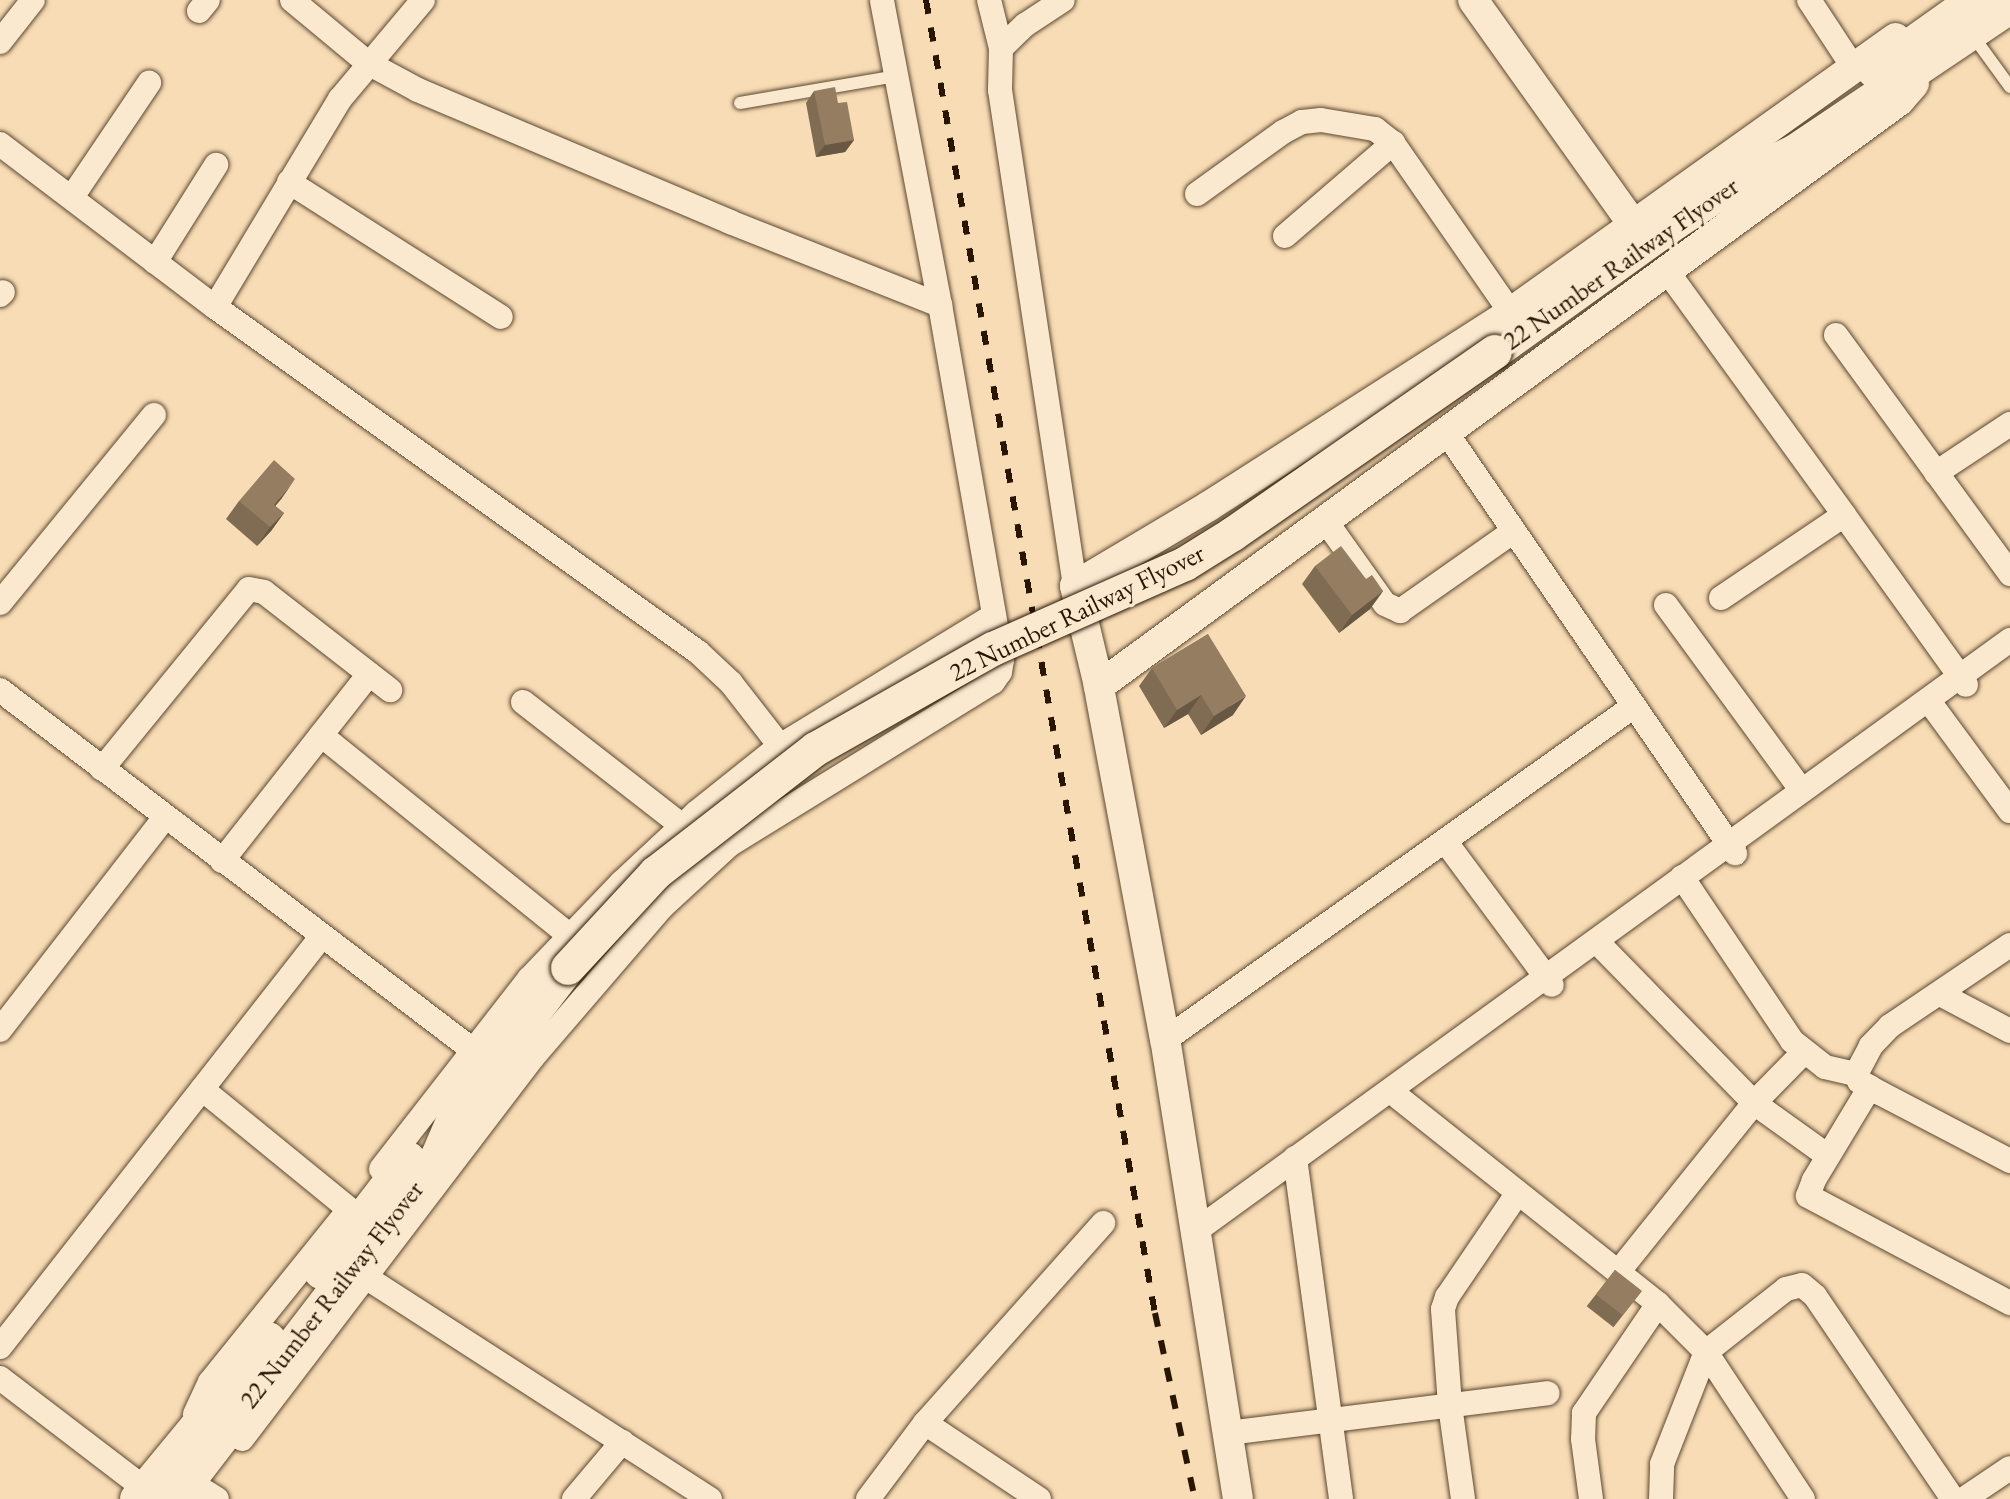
<!DOCTYPE html>
<html>
<head>
<meta charset="utf-8">
<style>
	body { margin:0 }
	#map { position:relative; width:2010px; height:1499px; overflow:hidden; background:#f8dcb5; font-family:"EB Garamond",serif }
	div>[style] { position:absolute }
	[style*='--x'] { left:calc(var(--x)*1px); top:calc(var(--y)*1px); width:calc(var(--w)*1px); rotate:calc(var(--a)*1deg) }
	.roads { filter:drop-shadow(0 0 2px #5c4830) drop-shadow(0 0 2px #5c4830) }
	.service>* { height:12px; margin:-6px; padding:0 6px; transform-origin:6px; border-radius:6px; background:#fae8cf }
	.minor>* { height:24px; margin:-12px; padding:0 12px; transform-origin:12px; border-radius:12px; background:#fae8cf }
	.tertiary>* { height:30px; margin:-15px; padding:0 15px; transform-origin:15px; border-radius:15px; background:#fae8cf }
	.secondary>* { height:34px; margin:-17px; padding:0 17px; transform-origin:17px; border-radius:17px; background:#fae8cf }
	.rail>* { height:6px; margin-top:-3px; transform-origin:0; background:repeating-linear-gradient(90deg,#281603 0 14px,transparent 0 28px) }
	.bridges { filter:drop-shadow(0 0 2px #281603) drop-shadow(0 0 2px #281603) }
	.secondary-bridge>* { height:34px; margin:-17px; padding:0 17px; transform-origin:17px; border-radius:17px; background:#fae8cf }
	.wall>* { inset:0; background:#7f6c53; transform-origin:0 0 }
	.shaded-wall>* { inset:0; background:#685843 }
	.building>* { inset:0; background:#947d60; transform-origin:0 0 }
	span { translate:-50% -50%; white-space:nowrap; text-align:center; line-height:1.15; -webkit-text-stroke:7px #fae8cf; paint-order:stroke }
	.street-label { font-size:26px; color:#281603 }
</style>
</head>
<body>
<div id="map">
	<div class="roads">
		<div class="service">
			<i style="--x:1973;--y:36;--w:63;--a:54"></i>
			<i style="--x:740;--y:103;--w:158;--a:-9.8"></i>
		</div>
		<div class="minor">
			<i style="--x:292;--y:0;--w:99;--a:39.7"></i>
			<i style="--x:368;--y:63;--w:57;--a:28.4"></i>
			<i style="--x:418;--y:90;--w:339;--a:22.9"></i>
			<i style="--x:730;--y:222;--w:226;--a:21.6"></i>
			<i style="--x:989;--y:0;--w:49;--a:76"></i>
			<i style="--x:1001;--y:48;--w:42;--a:91.4"></i>
			<i style="--x:1000;--y:90;--w:502;--a:81.4"></i>
			<i style="--x:1809;--y:0;--w:80;--a:56.7"></i>
			<i style="--x:199;--y:11;--w:14;--a:-51"></i>
			<i style="--x:0;--y:42;--w:53;--a:-51.8"></i>
			<i style="--x:1001;--y:48;--w:33;--a:-44"></i>
			<i style="--x:1025;--y:25;--w:45;--a:-33.3"></i>
			<i style="--x:0;--y:144;--w:270;--a:37.2"></i>
			<i style="--x:215;--y:307;--w:594;--a:35.54"></i>
			<i style="--x:698;--y:652;--w:45;--a:43.2"></i>
			<i style="--x:731;--y:683;--w:80;--a:52.1"></i>
			<i style="--x:289;--y:182;--w:251;--a:32.5"></i>
			<i style="--x:1197;--y:194;--w:106;--a:-35.8"></i>
			<i style="--x:1283;--y:132;--w:21;--a:-28"></i>
			<i style="--x:1302;--y:122;--w:19;--a:-6"></i>
			<i style="--x:1321;--y:120;--w:55;--a:9.5"></i>
			<i style="--x:1375;--y:129;--w:23;--a:38"></i>
			<i style="--x:1393;--y:143;--w:207;--a:55.2"></i>
			<i style="--x:72;--y:197;--w:138;--a:-56"></i>
			<i style="--x:1285;--y:236;--w:143;--a:-40.7"></i>
			<i style="--x:155;--y:262;--w:115;--a:-57.8"></i>
			<i style="--x:1667;--y:271;--w:301;--a:54"></i>
			<i style="--x:0;--y:295;--w:4;--a:-45"></i>
			<i style="--x:215;--y:307;--w:243;--a:-59"></i>
			<i style="--x:340;--y:99;--w:129;--a:-50"></i>
			<i style="--x:1836;--y:335;--w:296;--a:53.9"></i>
			<i style="--x:1446;--y:432;--w:511;--a:55.53"></i>
			<i style="--x:1936;--y:473;--w:89;--a:-33.5"></i>
			<i style="--x:1325;--y:520;--w:103;--a:54.5"></i>
			<i style="--x:1385;--y:604;--w:17;--a:25"></i>
			<i style="--x:1400;--y:611;--w:139;--a:-35.1"></i>
			<i style="--x:1721;--y:598;--w:148;--a:-34"></i>
			<i style="--x:1844;--y:515;--w:209;--a:54.3"></i>
			<i style="--x:0;--y:603;--w:243;--a:-50.7"></i>
			<i style="--x:1666;--y:605;--w:230;--a:53.8"></i>
			<i style="--x:0;--y:690;--w:596;--a:37.29"></i>
			<i style="--x:523;--y:702;--w:202;--a:37.9"></i>
			<i style="--x:1934;--y:708;--w:128;--a:53.6"></i>
			<i style="--x:321;--y:735;--w:320;--a:38.9"></i>
			<i style="--x:102;--y:769;--w:232;--a:-50.8"></i>
			<i style="--x:249;--y:589;--w:15;--a:11"></i>
			<i style="--x:264;--y:592;--w:160;--a:37.9"></i>
			<i style="--x:1445;--y:841;--w:179;--a:53.4"></i>
			<i style="--x:222;--y:861;--w:238;--a:-51.8"></i>
			<i style="--x:1682;--y:877;--w:197;--a:56.1"></i>
			<i style="--x:1792;--y:1041;--w:42;--a:38.2"></i>
			<i style="--x:1825;--y:1067;--w:32;--a:13"></i>
			<i style="--x:2010;--y:945;--w:145;--a:146"></i>
			<i style="--x:1890;--y:1026;--w:28;--a:134"></i>
			<i style="--x:1871;--y:1046;--w:32;--a:118"></i>
			<i style="--x:1856;--y:1074;--w:8;--a:67"></i>
			<i style="--x:1859;--y:1081;--w:24;--a:30"></i>
			<i style="--x:1880;--y:1093;--w:147;--a:27.6"></i>
			<i style="--x:1603;--y:948;--w:216;--a:45.7"></i>
			<i style="--x:1754;--y:1103;--w:91;--a:35.6"></i>
			<i style="--x:1940;--y:994;--w:79;--a:27.9"></i>
			<i style="--x:0;--y:1030;--w:269;--a:-52.2"></i>
			<i style="--x:1165;--y:1040;--w:576;--a:-35.46"></i>
			<i style="--x:1870;--y:1087;--w:109;--a:121.1"></i>
			<i style="--x:1814;--y:1180;--w:17;--a:111"></i>
			<i style="--x:1808;--y:1196;--w:229;--a:27.9"></i>
			<i style="--x:202;--y:1089;--w:190;--a:39.2"></i>
			<i style="--x:1398;--y:1097;--w:332;--a:38.5"></i>
			<i style="--x:1658;--y:1304;--w:132;--a:124.2"></i>
			<i style="--x:1584;--y:1413;--w:26;--a:92"></i>
			<i style="--x:1583;--y:1439;--w:61;--a:82.4"></i>
			<i style="--x:1295;--y:1158;--w:344;--a:82.3"></i>
			<i style="--x:381;--y:1169;--w:241;--a:-52.1"></i>
			<i style="--x:529;--y:979;--w:133;--a:-46.2"></i>
			<i style="--x:621;--y:883;--w:103;--a:-43"></i>
			<i style="--x:696;--y:813;--w:107;--a:-38.6"></i>
			<i style="--x:780;--y:746;--w:250;--a:-31.4"></i>
			<i style="--x:1197;--y:1230;--w:1005;--a:-35.97"></i>
			<i style="--x:1619;--y:1271;--w:216;--a:-51.2"></i>
			<i style="--x:1754;--y:1103;--w:70;--a:-45.6"></i>
			<i style="--x:367;--y:1278;--w:408;--a:32.8"></i>
			<i style="--x:1658;--y:1304;--w:68;--a:45"></i>
			<i style="--x:1706;--y:1352;--w:176;--a:56.6"></i>
			<i style="--x:0;--y:1347;--w:521;--a:-51.94"></i>
			<i style="--x:0;--y:1378;--w:183;--a:37.4"></i>
			<i style="--x:195;--y:1414;--w:35;--a:-65"></i>
			<i style="--x:210;--y:1382;--w:212;--a:-51.1"></i>
			<i style="--x:925;--y:1423;--w:137;--a:33.7"></i>
			<i style="--x:1228;--y:1433;--w:322;--a:-7.1"></i>
			<i style="--x:242;--y:1439;--w:480;--a:-52.7"></i>
			<i style="--x:533;--y:1057;--w:199;--a:-49.3"></i>
			<i style="--x:663;--y:906;--w:90;--a:-42.7"></i>
			<i style="--x:729;--y:845;--w:310;--a:-31.7"></i>
			<i style="--x:993;--y:682;--w:12;--a:-55"></i>
			<i style="--x:1000;--y:672;--w:12;--a:-81"></i>
			<i style="--x:1002;--y:660;--w:360;--a:-99.9"></i>
			<i style="--x:940;--y:305;--w:310;--a:-100.8"></i>
			<i style="--x:188;--y:1481;--w:34;--a:32"></i>
			<i style="--x:574;--y:1499;--w:75;--a:-49.9"></i>
			<i style="--x:868;--y:1499;--w:95;--a:-53.1"></i>
			<i style="--x:925;--y:1423;--w:268;--a:-48.3"></i>
			<i style="--x:1463;--y:1499;--w:95;--a:-97.9"></i>
			<i style="--x:1450;--y:1405;--w:96;--a:-94.2"></i>
			<i style="--x:1443;--y:1309;--w:13;--a:-72"></i>
			<i style="--x:1447;--y:1297;--w:125;--a:-55.8"></i>
			<i style="--x:1661;--y:1499;--w:35;--a:-88"></i>
			<i style="--x:1662;--y:1464;--w:120;--a:-68.6"></i>
			<i style="--x:1706;--y:1352;--w:102;--a:-38.2"></i>
			<i style="--x:1786;--y:1289;--w:16;--a:-14"></i>
			<i style="--x:1802;--y:1285;--w:17;--a:40"></i>
			<i style="--x:1815;--y:1296;--w:245;--a:55.8"></i>
			<i style="--x:1964;--y:1499;--w:55;--a:-34"></i>
		</div>
		<div class="tertiary">
			<i style="--x:1473;--y:0;--w:275;--a:54.5"></i>
			<i style="--x:1099;--y:686;--w:991;--a:-36.18"></i>
			<i style="--x:1899;--y:101;--w:23;--a:-49"></i>
			<i style="--x:1238;--y:1499;--w:465;--a:-99"></i>
			<i style="--x:1165;--y:1040;--w:360;--a:-100.6"></i>
			<i style="--x:1099;--y:686;--w:103;--a:-103.5"></i>
			<i style="--x:1075;--y:586;--w:156;--a:-30.8"></i>
			<i style="--x:1209;--y:506;--w:349;--a:-32.6"></i>
			<i style="--x:1503;--y:318;--w:482;--a:-35.5"></i>
		</div>
		<div class="secondary">
			<i style="--x:1874;--y:71;--w:123;--a:-35.4"></i>
			<i style="--x:1495;--y:352;--w:223;--a:-35.7"></i>
			<i style="--x:1676;--y:222;--w:93;--a:-33.2"></i>
			<i style="--x:1754;--y:171;--w:44;--a:-25.4"></i>
			<i style="--x:1794;--y:152;--w:260;--a:-33.9"></i>
			<i style="--x:321;--y:1272;--w:143;--a:-52.4"></i>
			<i style="--x:137;--y:1499;--w:207;--a:-50.5"></i>
			<i style="--x:175;--y:1499;--w:432;--a:-52.5"></i>
			<i style="--x:438;--y:1156;--w:46;--a:-66.8"></i>
			<i style="--x:456;--y:1114;--w:184;--a:-52.5"></i>
		</div>
	</div>
	<div class="rail">
		<i style="--x:926;--y:0;--w:1333;--a:80.11"></i>
		<i style="--x:1155;--y:1313;--w:190;--a:77.9"></i>
	</div>
	<div class="bridges">
		<div class="secondary-bridge">
			<i style="--x:568;--y:968;--w:129;--a:-47.2"></i>
			<i style="--x:656;--y:873;--w:202;--a:-37.8"></i>
			<i style="--x:816;--y:749;--w:203;--a:-29.5"></i>
			<i style="--x:993;--y:649;--w:210;--a:-23.9"></i>
			<i style="--x:1185;--y:564;--w:57;--a:-32"></i>
			<i style="--x:1233;--y:534;--w:319;--a:-34.8"></i>
		</div>
	</div>
	<div class="wall">
		<i style="clip-path:polygon(814px 91px,838px 103px,854px 140px,845px 152px,816px 157px,806px 103px)"></i>
		<i style="clip-path:polygon(282px 498px,275px 506px,284px 513px,271px 531px,257px 546px,226px 519px,239px 501px)"></i>
		<i style="clip-path:polygon(1315px 566px,1366px 579px,1383px 591px,1370px 609px,1339px 633px,1302px 584px)"></i>
		<i style="clip-path:polygon(1208px 634px,1233px 715px,1201px 735px,1188px 714px,1164px 728px,1139px 686px,1152px 668px)"></i>
		<i style="left:1615px;top:1270px;width:34px;height:46px;rotate:38deg"></i>
	</div>
	<div class="shaded-wall">
		<i style="clip-path:polygon(854px 140px,845px 152px,816px 157px,825px 145px)"></i>
		<i style="clip-path:polygon(295px 479px,282px 498px,261px 523px,274px 505px)"></i>
		<i style="clip-path:polygon(284px 513px,271px 531px,257px 546px,270px 527px)"></i>
		<i style="clip-path:polygon(1383px 591px,1370px 609px,1339px 633px,1352px 615px)"></i>
		<i style="clip-path:polygon(1201px 695px,1188px 714px,1164px 728px,1177px 710px)"></i>
		<i style="clip-path:polygon(1246px 696px,1233px 715px,1201px 735px,1214px 716px)"></i>
	</div>
	<div class="building">
		<i style="clip-path:polygon(835px 87px,838px 103px,847px 102px,854px 140px,825px 145px,814px 91px)"></i>
		<i style="clip-path:polygon(274px 460px,295px 479px,274px 505px,284px 513px,270px 527px,239px 501px)"></i>
		<i style="clip-path:polygon(1341px 546px,1366px 579px,1372px 575px,1383px 591px,1352px 615px,1315px 566px)"></i>
		<i style="clip-path:polygon(1208px 634px,1246px 696px,1214px 716px,1201px 695px,1177px 710px,1152px 668px)"></i>
		<i style="left:1615px;top:1270px;width:34px;height:31px;rotate:38deg"></i>
	</div>
	<div class="street-label">
		<span style="left:1621px;top:264px;rotate:-35deg">22 Number Railway Flyover</span>
		<span style="left:1077px;top:613px;rotate:-26deg">22 Number Railway Flyover</span>
		<span style="left:332px;top:1295px;rotate:-52deg">22 Number Railway Flyover</span>
	</div>
</div>
</body>
</html>
